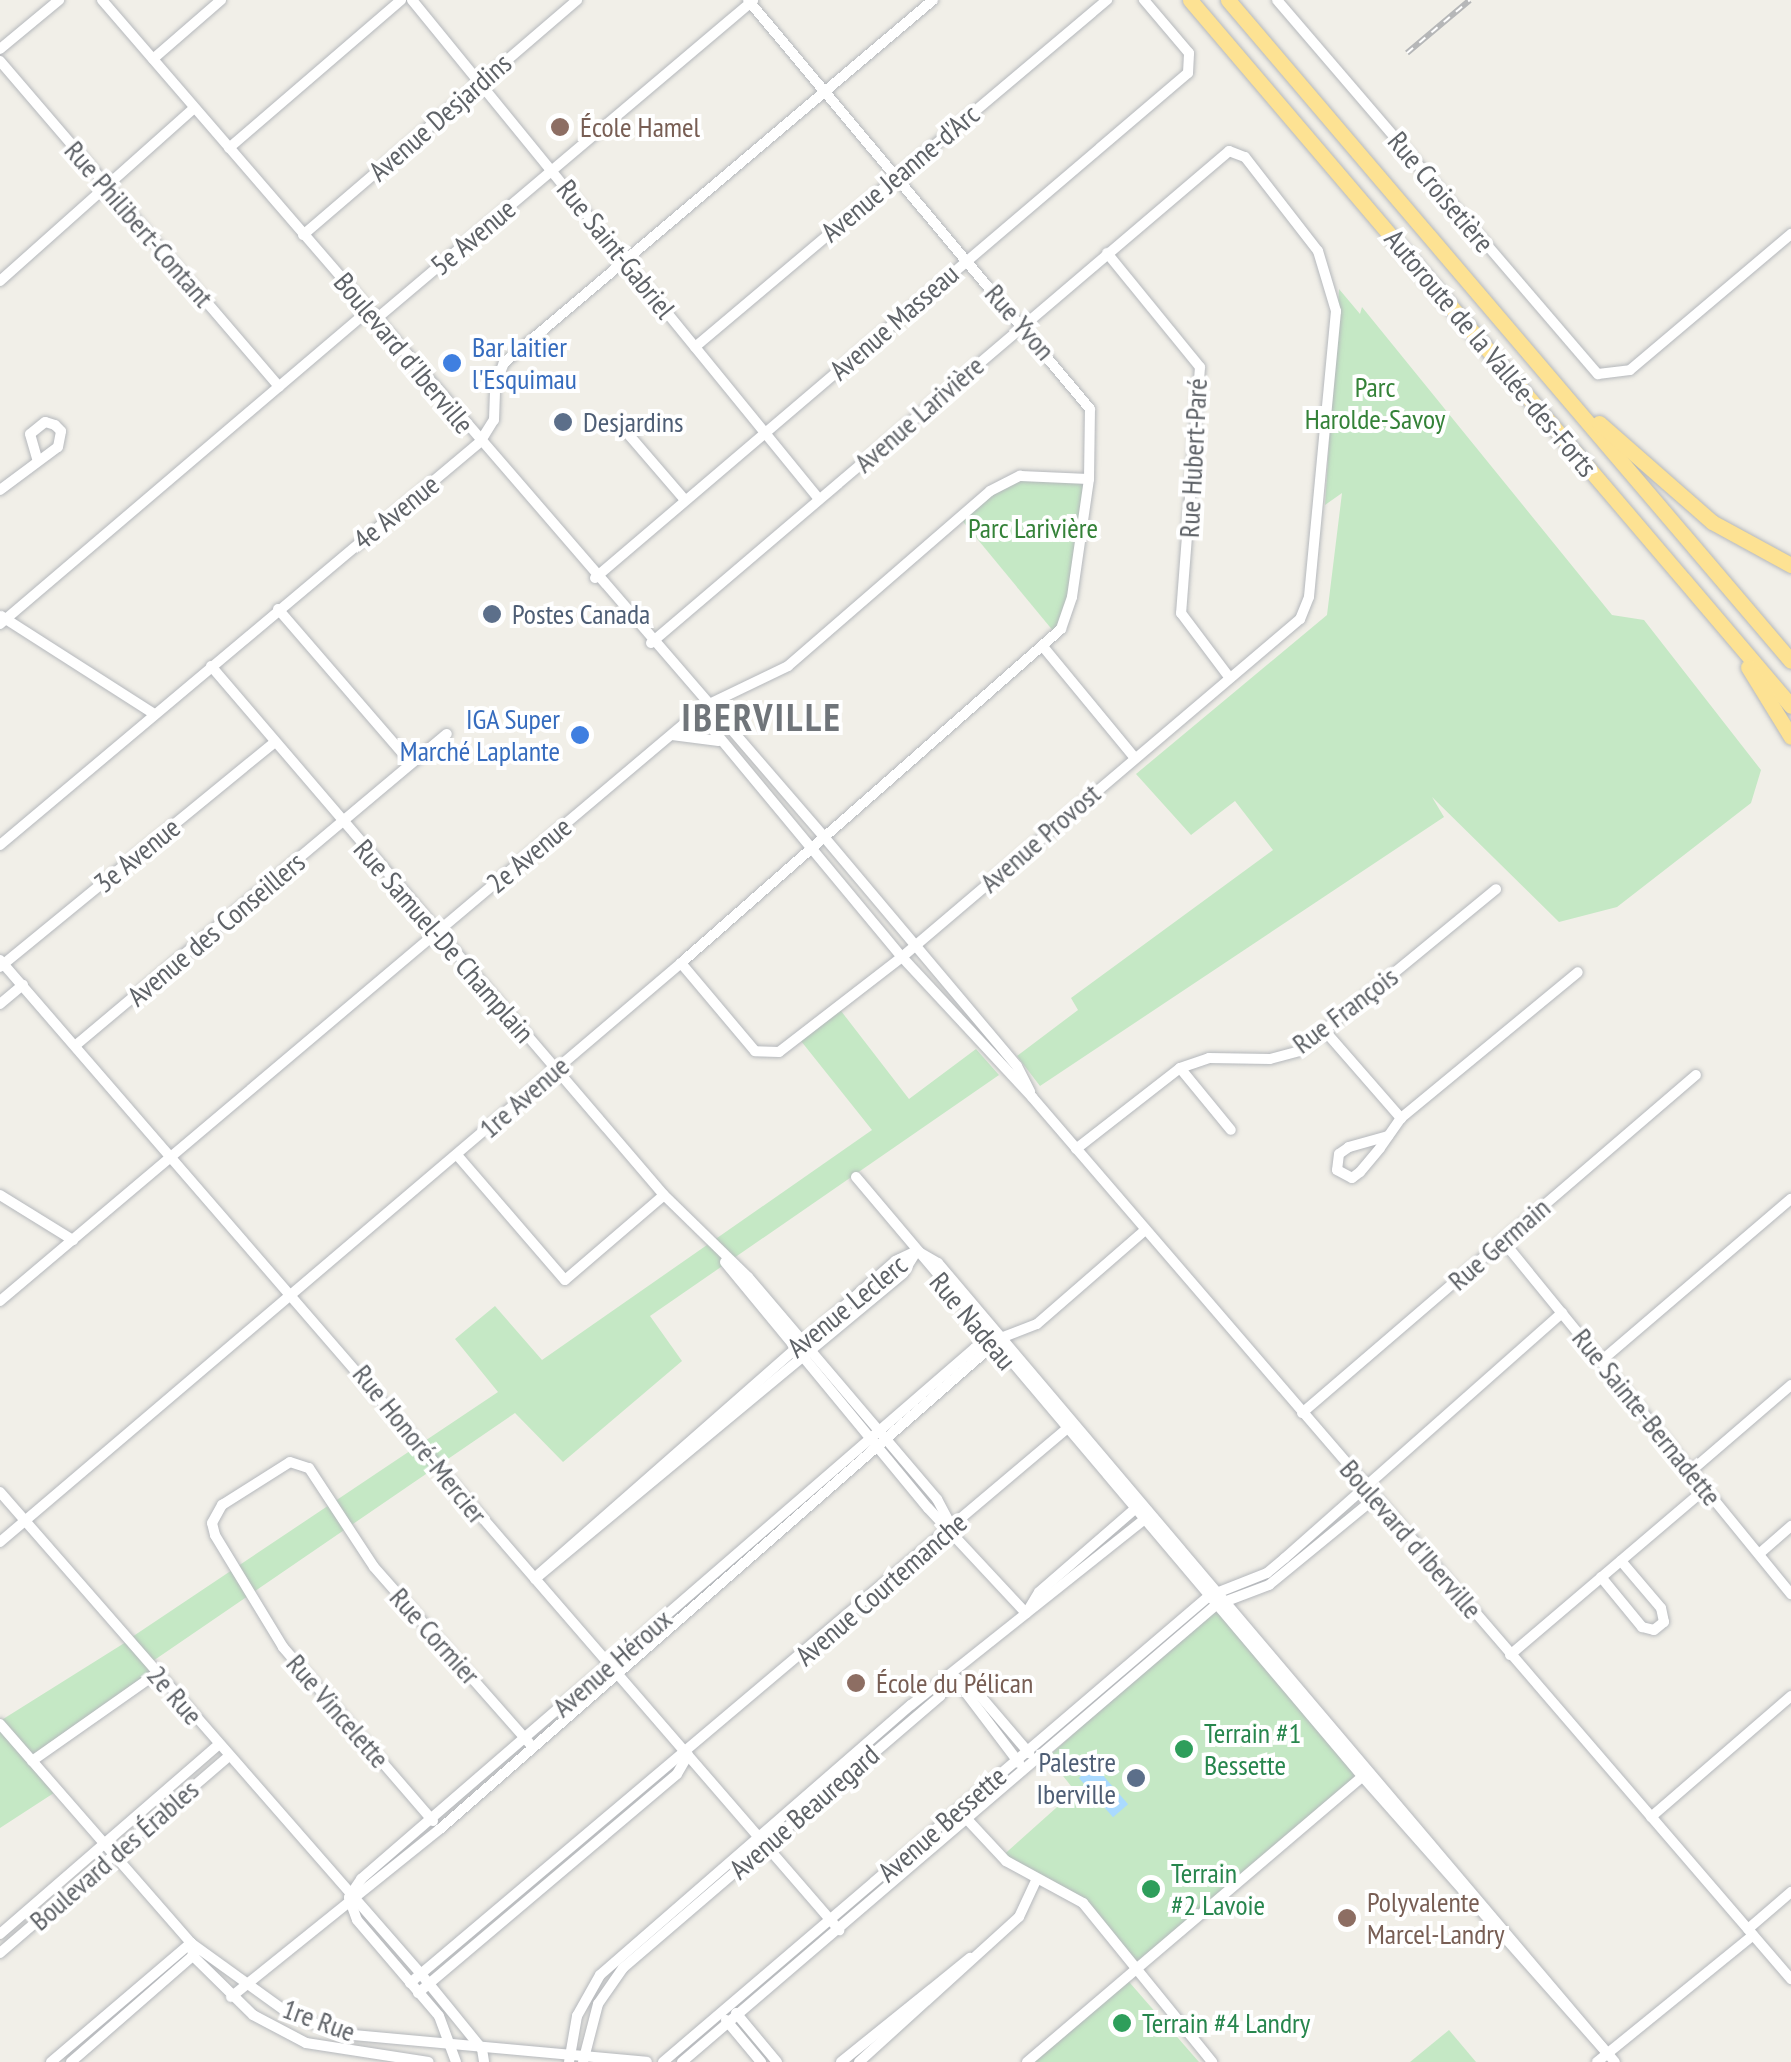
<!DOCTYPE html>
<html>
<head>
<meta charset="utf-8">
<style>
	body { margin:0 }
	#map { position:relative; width:1791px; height:2062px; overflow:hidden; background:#f1efe8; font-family:"PT Sans Narrow",sans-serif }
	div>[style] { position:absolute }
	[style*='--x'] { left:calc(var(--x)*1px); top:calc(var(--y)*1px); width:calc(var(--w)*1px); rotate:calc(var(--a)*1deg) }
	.green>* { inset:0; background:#c5e8c5 }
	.water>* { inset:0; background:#aadaff; transform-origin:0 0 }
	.roads { filter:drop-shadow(0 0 2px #b5b8bc) drop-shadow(0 0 2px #b5b8bc) }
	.minor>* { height:10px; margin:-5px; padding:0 5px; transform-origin:5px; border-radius:5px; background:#fff }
	.highway>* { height:15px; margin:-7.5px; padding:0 7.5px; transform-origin:7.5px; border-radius:7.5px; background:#fde293 }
	.rail>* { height:6px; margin-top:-3px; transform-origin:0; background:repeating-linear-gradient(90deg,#fff 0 8px,#b6b7b8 0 16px); box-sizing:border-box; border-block:2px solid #b6b7b8 }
	.dots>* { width:28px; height:28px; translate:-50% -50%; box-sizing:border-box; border:5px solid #fff; border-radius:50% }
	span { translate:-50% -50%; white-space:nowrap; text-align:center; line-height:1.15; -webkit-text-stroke:8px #fff; paint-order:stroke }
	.street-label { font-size:28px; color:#5f6368 }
	.education-label { font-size:28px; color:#785e54 }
	.left { translate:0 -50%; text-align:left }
	.shop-label { font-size:28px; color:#366cbe }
	.right { translate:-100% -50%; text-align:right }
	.park-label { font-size:28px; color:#348238 }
	.service-label { font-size:28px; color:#4e5e75 }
	.leisure-label { font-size:28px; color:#27864d }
	.district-label { font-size:38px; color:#70757a; font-weight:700; letter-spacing:2.5px }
</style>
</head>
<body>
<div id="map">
	<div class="green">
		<i style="clip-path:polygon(1339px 289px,1360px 314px,1362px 307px,1612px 615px,1644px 620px,1761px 770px,1751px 803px,1617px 907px,1559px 922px,1432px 797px,1444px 817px,1040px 1086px,1017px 1056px,1078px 1010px,1071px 998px,1273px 850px,1235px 801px,1191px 835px,1136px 774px,1327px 615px,1342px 493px,1325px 505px)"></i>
		<i style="clip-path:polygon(1011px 479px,1089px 479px,1080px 558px,1059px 638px,960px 518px)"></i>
		<i style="clip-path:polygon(838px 1007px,909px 1099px,976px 1049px,999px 1075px,650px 1316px,682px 1361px,563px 1462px,515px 1413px,150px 1663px,129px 1639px,498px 1392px,455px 1339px,495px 1306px,542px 1360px,872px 1130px,801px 1041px)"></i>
		<i style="clip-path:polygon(1216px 1605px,1362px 1776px,1137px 1963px,1085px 1905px,999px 1859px,1075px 1791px,1048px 1757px)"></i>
		<i style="clip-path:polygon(126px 1642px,153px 1672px,33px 1761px,60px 1789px,0 1828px,0 1721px)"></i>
		<i style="clip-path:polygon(1123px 1975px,1199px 2062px,1022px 2062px)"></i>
		<i style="clip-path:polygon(1449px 2030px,1476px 2062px,1410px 2062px)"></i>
	</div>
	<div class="water">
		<i style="left:1094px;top:1765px;width:52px;height:20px;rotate:49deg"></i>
	</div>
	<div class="roads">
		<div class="minor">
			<i style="--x:102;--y:0;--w:1107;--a:49.21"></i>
			<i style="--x:825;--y:838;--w:298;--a:49.9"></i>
			<i style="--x:1017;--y:1066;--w:29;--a:63"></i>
			<i style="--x:412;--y:0;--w:644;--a:50.8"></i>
			<i style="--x:1277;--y:0;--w:493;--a:49.4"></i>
			<i style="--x:1598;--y:374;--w:32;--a:-7"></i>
			<i style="--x:1630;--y:370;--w:211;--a:-40.2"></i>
			<i style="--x:0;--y:49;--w:77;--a:-39.7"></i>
			<i style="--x:153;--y:59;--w:90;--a:-40.9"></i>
			<i style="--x:0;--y:61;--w:429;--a:49.4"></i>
			<i style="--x:229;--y:148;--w:227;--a:-40.7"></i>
			<i style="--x:303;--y:235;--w:361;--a:-40.6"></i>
			<i style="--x:1107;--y:253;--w:147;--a:50.8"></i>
			<i style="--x:1200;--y:367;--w:247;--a:94.4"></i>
			<i style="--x:1181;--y:613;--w:80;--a:53.1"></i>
			<i style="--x:0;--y:281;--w:260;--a:-41.7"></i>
			<i style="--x:375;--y:320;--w:495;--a:-40.2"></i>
			<i style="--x:695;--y:347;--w:539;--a:-40.11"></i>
			<i style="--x:623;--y:428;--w:95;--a:49.3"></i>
			<i style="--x:0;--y:490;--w:72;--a:-36.6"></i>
			<i style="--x:58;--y:447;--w:16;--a:-79"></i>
			<i style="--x:61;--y:431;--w:8;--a:-135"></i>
			<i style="--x:55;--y:425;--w:10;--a:-163"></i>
			<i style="--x:45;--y:422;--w:19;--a:141"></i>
			<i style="--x:30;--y:434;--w:26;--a:74"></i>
			<i style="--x:595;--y:578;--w:779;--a:-40.42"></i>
			<i style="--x:1188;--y:73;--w:20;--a:-87"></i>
			<i style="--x:1189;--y:53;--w:70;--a:-130.3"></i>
			<i style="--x:278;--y:609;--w:203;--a:49.2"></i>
			<i style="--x:1;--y:616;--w:182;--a:32.6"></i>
			<i style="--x:0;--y:624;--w:483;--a:-40.4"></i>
			<i style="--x:651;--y:643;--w:759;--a:-40.4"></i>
			<i style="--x:1229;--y:151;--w:17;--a:21"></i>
			<i style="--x:1245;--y:157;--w:119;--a:52.2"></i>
			<i style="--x:1318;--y:251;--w:63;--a:73.3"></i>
			<i style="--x:1336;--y:311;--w:287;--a:95.4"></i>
			<i style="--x:1309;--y:597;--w:24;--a:112"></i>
			<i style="--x:1300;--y:619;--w:522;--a:139.66"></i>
			<i style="--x:902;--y:957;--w:155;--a:142.3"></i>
			<i style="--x:779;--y:1052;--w:24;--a:-178"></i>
			<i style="--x:755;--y:1051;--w:115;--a:-130.1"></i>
			<i style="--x:1045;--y:649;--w:140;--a:50.5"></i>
			<i style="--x:211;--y:666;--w:696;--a:49.43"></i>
			<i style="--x:664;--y:1195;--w:117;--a:44.3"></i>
			<i style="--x:748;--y:1277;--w:292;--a:49.6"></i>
			<i style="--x:937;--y:1499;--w:32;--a:62"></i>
			<i style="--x:705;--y:706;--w:21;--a:76"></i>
			<i style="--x:710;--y:726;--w:300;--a:50.3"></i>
			<i style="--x:902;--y:957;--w:191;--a:47.1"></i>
			<i style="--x:1032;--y:1097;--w:1164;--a:49.29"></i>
			<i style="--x:672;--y:735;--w:47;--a:7.3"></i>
			<i style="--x:0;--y:845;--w:627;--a:-40.02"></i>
			<i style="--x:480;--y:442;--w:26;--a:-58"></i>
			<i style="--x:494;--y:420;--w:34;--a:-88"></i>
			<i style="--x:495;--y:386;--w:25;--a:-69"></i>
			<i style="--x:504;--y:363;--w:562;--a:-40.24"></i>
			<i style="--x:0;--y:960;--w:1283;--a:49.14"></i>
			<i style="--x:0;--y:967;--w:354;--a:-39.3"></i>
			<i style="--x:0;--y:1004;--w:30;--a:-40"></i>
			<i style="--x:1325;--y:1031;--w:116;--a:48.9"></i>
			<i style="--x:76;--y:1045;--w:484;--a:-40"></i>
			<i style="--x:1180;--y:1068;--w:80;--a:50.6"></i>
			<i style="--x:1388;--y:1136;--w:41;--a:164.2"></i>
			<i style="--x:1349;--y:1147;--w:12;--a:145"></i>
			<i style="--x:1339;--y:1154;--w:16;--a:97"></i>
			<i style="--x:1337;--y:1170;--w:17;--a:28"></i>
			<i style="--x:1352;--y:1178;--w:10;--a:-37"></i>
			<i style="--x:1360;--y:1172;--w:31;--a:-50"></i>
			<i style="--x:1380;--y:1148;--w:37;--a:-55"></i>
			<i style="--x:1401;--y:1118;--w:229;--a:-39.5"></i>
			<i style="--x:1076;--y:1149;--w:132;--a:-37.9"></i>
			<i style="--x:1180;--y:1068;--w:31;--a:-19"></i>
			<i style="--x:1209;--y:1058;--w:61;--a:0.9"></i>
			<i style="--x:1270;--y:1059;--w:30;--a:-15"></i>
			<i style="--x:1299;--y:1051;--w:255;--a:-39.4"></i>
			<i style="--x:457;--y:1155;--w:165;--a:49.2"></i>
			<i style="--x:565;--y:1280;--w:130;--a:-40.6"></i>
			<i style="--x:856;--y:1177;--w:784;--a:49.81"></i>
			<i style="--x:1362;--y:1776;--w:370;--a:48.5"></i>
			<i style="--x:0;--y:1195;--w:86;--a:31.7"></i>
			<i style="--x:1503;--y:1241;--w:456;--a:50.8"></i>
			<i style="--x:919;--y:1252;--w:22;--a:30"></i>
			<i style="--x:938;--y:1263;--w:1047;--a:49.73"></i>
			<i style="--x:725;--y:1262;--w:319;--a:50.5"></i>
			<i style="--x:928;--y:1508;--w:144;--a:47"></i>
			<i style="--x:0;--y:1301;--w:923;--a:-40.16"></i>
			<i style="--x:705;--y:706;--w:92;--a:-25.7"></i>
			<i style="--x:788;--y:666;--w:267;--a:-40.9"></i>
			<i style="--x:990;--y:491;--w:34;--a:-27"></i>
			<i style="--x:1020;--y:476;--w:69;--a:2.5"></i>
			<i style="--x:1601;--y:1361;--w:250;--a:-40.5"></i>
			<i style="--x:1302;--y:1413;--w:519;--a:-40.63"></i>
			<i style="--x:1691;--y:1471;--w:132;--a:-40.7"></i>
			<i style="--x:0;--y:1492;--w:640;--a:48.86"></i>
			<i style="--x:421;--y:1974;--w:97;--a:50.9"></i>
			<i style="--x:482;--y:2049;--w:13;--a:81"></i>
			<i style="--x:0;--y:1542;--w:894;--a:-40.37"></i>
			<i style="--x:681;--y:963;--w:506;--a:-41.31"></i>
			<i style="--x:1061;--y:629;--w:34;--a:-71"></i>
			<i style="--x:1072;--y:597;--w:119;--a:-81.8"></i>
			<i style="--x:1089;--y:479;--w:70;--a:-89.2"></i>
			<i style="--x:1090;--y:409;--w:533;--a:-129.9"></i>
			<i style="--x:1759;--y:1554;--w:43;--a:-41.2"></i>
			<i style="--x:539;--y:1574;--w:474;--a:-41.3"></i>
			<i style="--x:895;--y:1261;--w:23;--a:-25"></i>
			<i style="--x:1601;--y:1577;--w:65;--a:50.6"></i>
			<i style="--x:1642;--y:1627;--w:12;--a:14"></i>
			<i style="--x:1654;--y:1630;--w:13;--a:-39"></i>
			<i style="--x:1664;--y:1622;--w:14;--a:-102"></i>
			<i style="--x:1661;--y:1608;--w:62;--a:-130.4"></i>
			<i style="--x:535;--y:1579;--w:479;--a:-39.7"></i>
			<i style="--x:903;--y:1273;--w:26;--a:-58"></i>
			<i style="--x:1027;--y:1612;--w:23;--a:-59"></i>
			<i style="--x:1039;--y:1592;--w:130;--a:-40.9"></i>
			<i style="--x:1510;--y:1655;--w:256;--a:-40.4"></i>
			<i style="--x:953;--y:1676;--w:27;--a:33"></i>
			<i style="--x:976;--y:1691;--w:82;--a:49.5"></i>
			<i style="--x:954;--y:1677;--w:108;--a:52.9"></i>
			<i style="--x:0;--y:1724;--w:291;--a:48.9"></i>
			<i style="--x:191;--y:1943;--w:13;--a:81"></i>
			<i style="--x:193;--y:1956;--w:84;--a:44.5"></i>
			<i style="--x:253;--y:2015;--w:60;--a:27.8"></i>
			<i style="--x:306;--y:2043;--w:124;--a:8.8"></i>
			<i style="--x:32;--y:1761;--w:151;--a:-35.1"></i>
			<i style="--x:964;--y:1816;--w:62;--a:47"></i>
			<i style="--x:1006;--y:1861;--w:88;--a:28.6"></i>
			<i style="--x:1083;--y:1903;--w:205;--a:50.9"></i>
			<i style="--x:1651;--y:1817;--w:185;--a:-40.8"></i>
			<i style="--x:433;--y:1821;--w:230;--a:-130.8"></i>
			<i style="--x:283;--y:1647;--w:131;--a:-121.3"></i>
			<i style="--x:215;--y:1535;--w:12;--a:-104"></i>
			<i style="--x:212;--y:1523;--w:21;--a:-61"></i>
			<i style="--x:222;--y:1505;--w:80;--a:-32.3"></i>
			<i style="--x:290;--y:1462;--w:20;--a:18"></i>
			<i style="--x:309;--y:1468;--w:118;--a:56.7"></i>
			<i style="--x:374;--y:1567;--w:235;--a:48.6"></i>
			<i style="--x:349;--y:1897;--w:22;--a:-56"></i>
			<i style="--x:361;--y:1879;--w:812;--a:-40.85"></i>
			<i style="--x:975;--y:1348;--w:66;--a:-21.2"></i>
			<i style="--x:1037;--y:1324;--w:143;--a:-41"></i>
			<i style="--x:349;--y:1898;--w:23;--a:70"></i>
			<i style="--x:357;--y:1920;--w:126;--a:49.5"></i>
			<i style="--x:439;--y:2016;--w:49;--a:69.7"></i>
			<i style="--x:1748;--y:1929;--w:57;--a:-40.7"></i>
			<i style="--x:0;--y:1934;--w:289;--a:-40.9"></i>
			<i style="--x:191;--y:1943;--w:120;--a:35.8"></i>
			<i style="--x:288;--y:2013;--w:58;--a:21.3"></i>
			<i style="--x:342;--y:2034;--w:306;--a:5.2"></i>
			<i style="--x:0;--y:1953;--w:301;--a:-40.7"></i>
			<i style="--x:410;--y:1983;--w:864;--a:-40.16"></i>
			<i style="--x:418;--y:1993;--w:339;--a:-40.2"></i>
			<i style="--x:677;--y:1774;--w:22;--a:-60"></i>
			<i style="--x:231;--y:1997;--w:268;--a:-38.8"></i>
			<i style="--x:440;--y:1829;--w:735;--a:-41.19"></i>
			<i style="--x:736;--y:2013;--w:64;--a:50.1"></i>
			<i style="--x:726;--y:2020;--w:55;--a:50.2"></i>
			<i style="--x:51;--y:2062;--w:184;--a:-40.4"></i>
			<i style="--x:71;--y:2062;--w:164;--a:-41.1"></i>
			<i style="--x:569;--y:2062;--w:47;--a:-80.1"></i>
			<i style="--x:577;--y:2016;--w:47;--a:-60.7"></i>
			<i style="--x:600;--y:1975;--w:412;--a:-41"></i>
			<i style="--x:911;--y:1705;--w:302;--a:-38.5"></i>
			<i style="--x:583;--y:2062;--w:60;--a:-75.5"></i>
			<i style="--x:598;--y:2004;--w:44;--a:-55.2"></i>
			<i style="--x:623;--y:1968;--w:418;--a:-40.6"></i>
			<i style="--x:940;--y:1696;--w:23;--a:-56"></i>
			<i style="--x:663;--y:2062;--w:718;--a:-40.48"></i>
			<i style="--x:1209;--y:1596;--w:62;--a:-21.6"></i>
			<i style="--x:1267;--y:1573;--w:23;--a:-40"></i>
			<i style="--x:1285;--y:1558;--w:370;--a:-41.5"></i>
			<i style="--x:682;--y:2062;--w:703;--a:-40.56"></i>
			<i style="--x:1216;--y:1605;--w:57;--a:-20.7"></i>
			<i style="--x:1269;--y:1585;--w:137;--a:-39.4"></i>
			<i style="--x:841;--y:2062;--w:166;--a:-38.9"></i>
			<i style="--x:859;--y:2062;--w:216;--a:-42.2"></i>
			<i style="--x:1019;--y:1917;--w:40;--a:-65"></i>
			<i style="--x:1027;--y:2062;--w:444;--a:-40.4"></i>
			<i style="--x:1597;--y:2062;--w:201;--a:-39.1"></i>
		</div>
		<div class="highway">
			<i style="--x:1190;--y:0;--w:927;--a:49.59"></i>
			<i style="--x:1228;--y:0;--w:868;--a:49.58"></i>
			<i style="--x:1599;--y:423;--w:150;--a:41.2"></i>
			<i style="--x:1712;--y:522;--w:90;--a:28.6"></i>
			<i style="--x:1748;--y:667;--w:82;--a:58.4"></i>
		</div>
	</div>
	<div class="rail">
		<i style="--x:1407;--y:53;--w:82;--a:-40.1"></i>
	</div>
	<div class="dots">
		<i style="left:560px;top:127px;background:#8d6e63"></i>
		<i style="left:452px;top:363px;background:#3f7fe0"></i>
		<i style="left:563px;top:422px;background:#5c6f8a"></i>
		<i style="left:492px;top:614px;background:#5c6f8a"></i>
		<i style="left:580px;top:735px;background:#3f7fe0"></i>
		<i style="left:856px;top:1683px;background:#8d6e63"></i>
		<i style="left:1184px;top:1749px;background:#2e9e5b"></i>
		<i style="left:1136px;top:1778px;background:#5c6f8a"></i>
		<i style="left:1151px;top:1889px;background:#2e9e5b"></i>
		<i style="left:1347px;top:1918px;background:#8d6e63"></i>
		<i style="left:1122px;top:2023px;background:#2e9e5b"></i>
	</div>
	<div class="street-label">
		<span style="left:440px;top:117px;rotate:-41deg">Avenue Desjardins</span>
		<span style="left:900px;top:173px;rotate:-40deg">Avenue Jeanne-d'Arc</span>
		<span style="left:1441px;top:192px;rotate:50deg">Rue Croisetière</span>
		<span style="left:139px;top:224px;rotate:49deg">Rue Philibert-Contant</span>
		<span style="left:473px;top:237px;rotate:-40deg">5e Avenue</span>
		<span style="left:616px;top:249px;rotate:51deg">Rue Saint-Gabriel</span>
		<span style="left:894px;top:322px;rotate:-41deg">Avenue Masseau</span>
		<span style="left:1020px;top:322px;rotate:49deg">Rue Yvon</span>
		<span style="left:404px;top:353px;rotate:50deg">Boulevard d'Iberville</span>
		<span style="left:1491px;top:353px;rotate:50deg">Autoroute de la Vallée-des-Forts</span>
		<span style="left:919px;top:414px;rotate:-41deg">Avenue Larivière</span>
		<span style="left:1193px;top:458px;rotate:-87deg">Rue Hubert-Paré</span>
		<span style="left:396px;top:512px;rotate:-39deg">4e Avenue</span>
		<span style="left:1040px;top:838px;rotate:-41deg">Avenue Provost</span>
		<span style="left:137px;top:855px;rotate:-39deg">3e Avenue</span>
		<span style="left:529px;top:855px;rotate:-40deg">2e Avenue</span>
		<span style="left:216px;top:929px;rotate:-40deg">Avenue des Conseillers</span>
		<span style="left:444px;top:941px;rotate:49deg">Rue Samuel-De Champlain</span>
		<span style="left:1345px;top:1010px;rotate:-37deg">Rue François</span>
		<span style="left:524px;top:1097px;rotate:-41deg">1re Avenue</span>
		<span style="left:1499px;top:1244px;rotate:-41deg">Rue Germain</span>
		<span style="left:847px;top:1306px;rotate:-39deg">Avenue Leclerc</span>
		<span style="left:973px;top:1321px;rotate:50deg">Rue Nadeau</span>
		<span style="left:1647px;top:1417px;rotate:51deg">Rue Sainte-Bernadette</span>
		<span style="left:420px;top:1444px;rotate:51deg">Rue Honoré-Mercier</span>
		<span style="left:1411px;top:1539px;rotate:49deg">Boulevard d'Iberville</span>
		<span style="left:881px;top:1589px;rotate:-41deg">Avenue Courtemanche</span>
		<span style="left:435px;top:1636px;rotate:48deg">Rue Cormier</span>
		<span style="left:612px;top:1663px;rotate:-41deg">Avenue Héroux</span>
		<span style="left:175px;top:1695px;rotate:49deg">2e Rue</span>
		<span style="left:338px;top:1711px;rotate:49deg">Rue Vincelette</span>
		<span style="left:804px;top:1812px;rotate:-41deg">Avenue Beauregard</span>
		<span style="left:942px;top:1824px;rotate:-41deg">Avenue Bessette</span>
		<span style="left:114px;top:1855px;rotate:-41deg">Boulevard des Érables</span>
		<span style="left:319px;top:2020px;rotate:20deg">1re Rue</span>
	</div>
	<div class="education-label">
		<span class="left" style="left:580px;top:127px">École Hamel</span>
		<span class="left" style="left:876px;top:1683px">École du Pélican</span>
		<span class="left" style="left:1367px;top:1918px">Polyvalente<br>Marcel-Landry</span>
	</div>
	<div class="shop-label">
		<span class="left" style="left:472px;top:363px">Bar laitier<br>l'Esquimau</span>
		<span class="right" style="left:560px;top:735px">IGA Super<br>Marché Laplante</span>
	</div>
	<div class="park-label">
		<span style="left:1375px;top:403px">Parc<br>Harolde-Savoy</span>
		<span style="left:1033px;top:528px">Parc Larivière</span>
	</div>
	<div class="service-label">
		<span class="left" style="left:583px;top:422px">Desjardins</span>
		<span class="left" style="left:512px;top:614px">Postes Canada</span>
		<span class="right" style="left:1116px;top:1778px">Palestre<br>Iberville</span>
	</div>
	<div class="leisure-label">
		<span class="left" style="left:1204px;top:1749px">Terrain #1<br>Bessette</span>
		<span class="left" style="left:1171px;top:1889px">Terrain<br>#2 Lavoie</span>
		<span class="left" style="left:1142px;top:2023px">Terrain #4 Landry</span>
	</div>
	<div class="district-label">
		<span style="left:762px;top:717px">IBERVILLE</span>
	</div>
</div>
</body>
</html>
